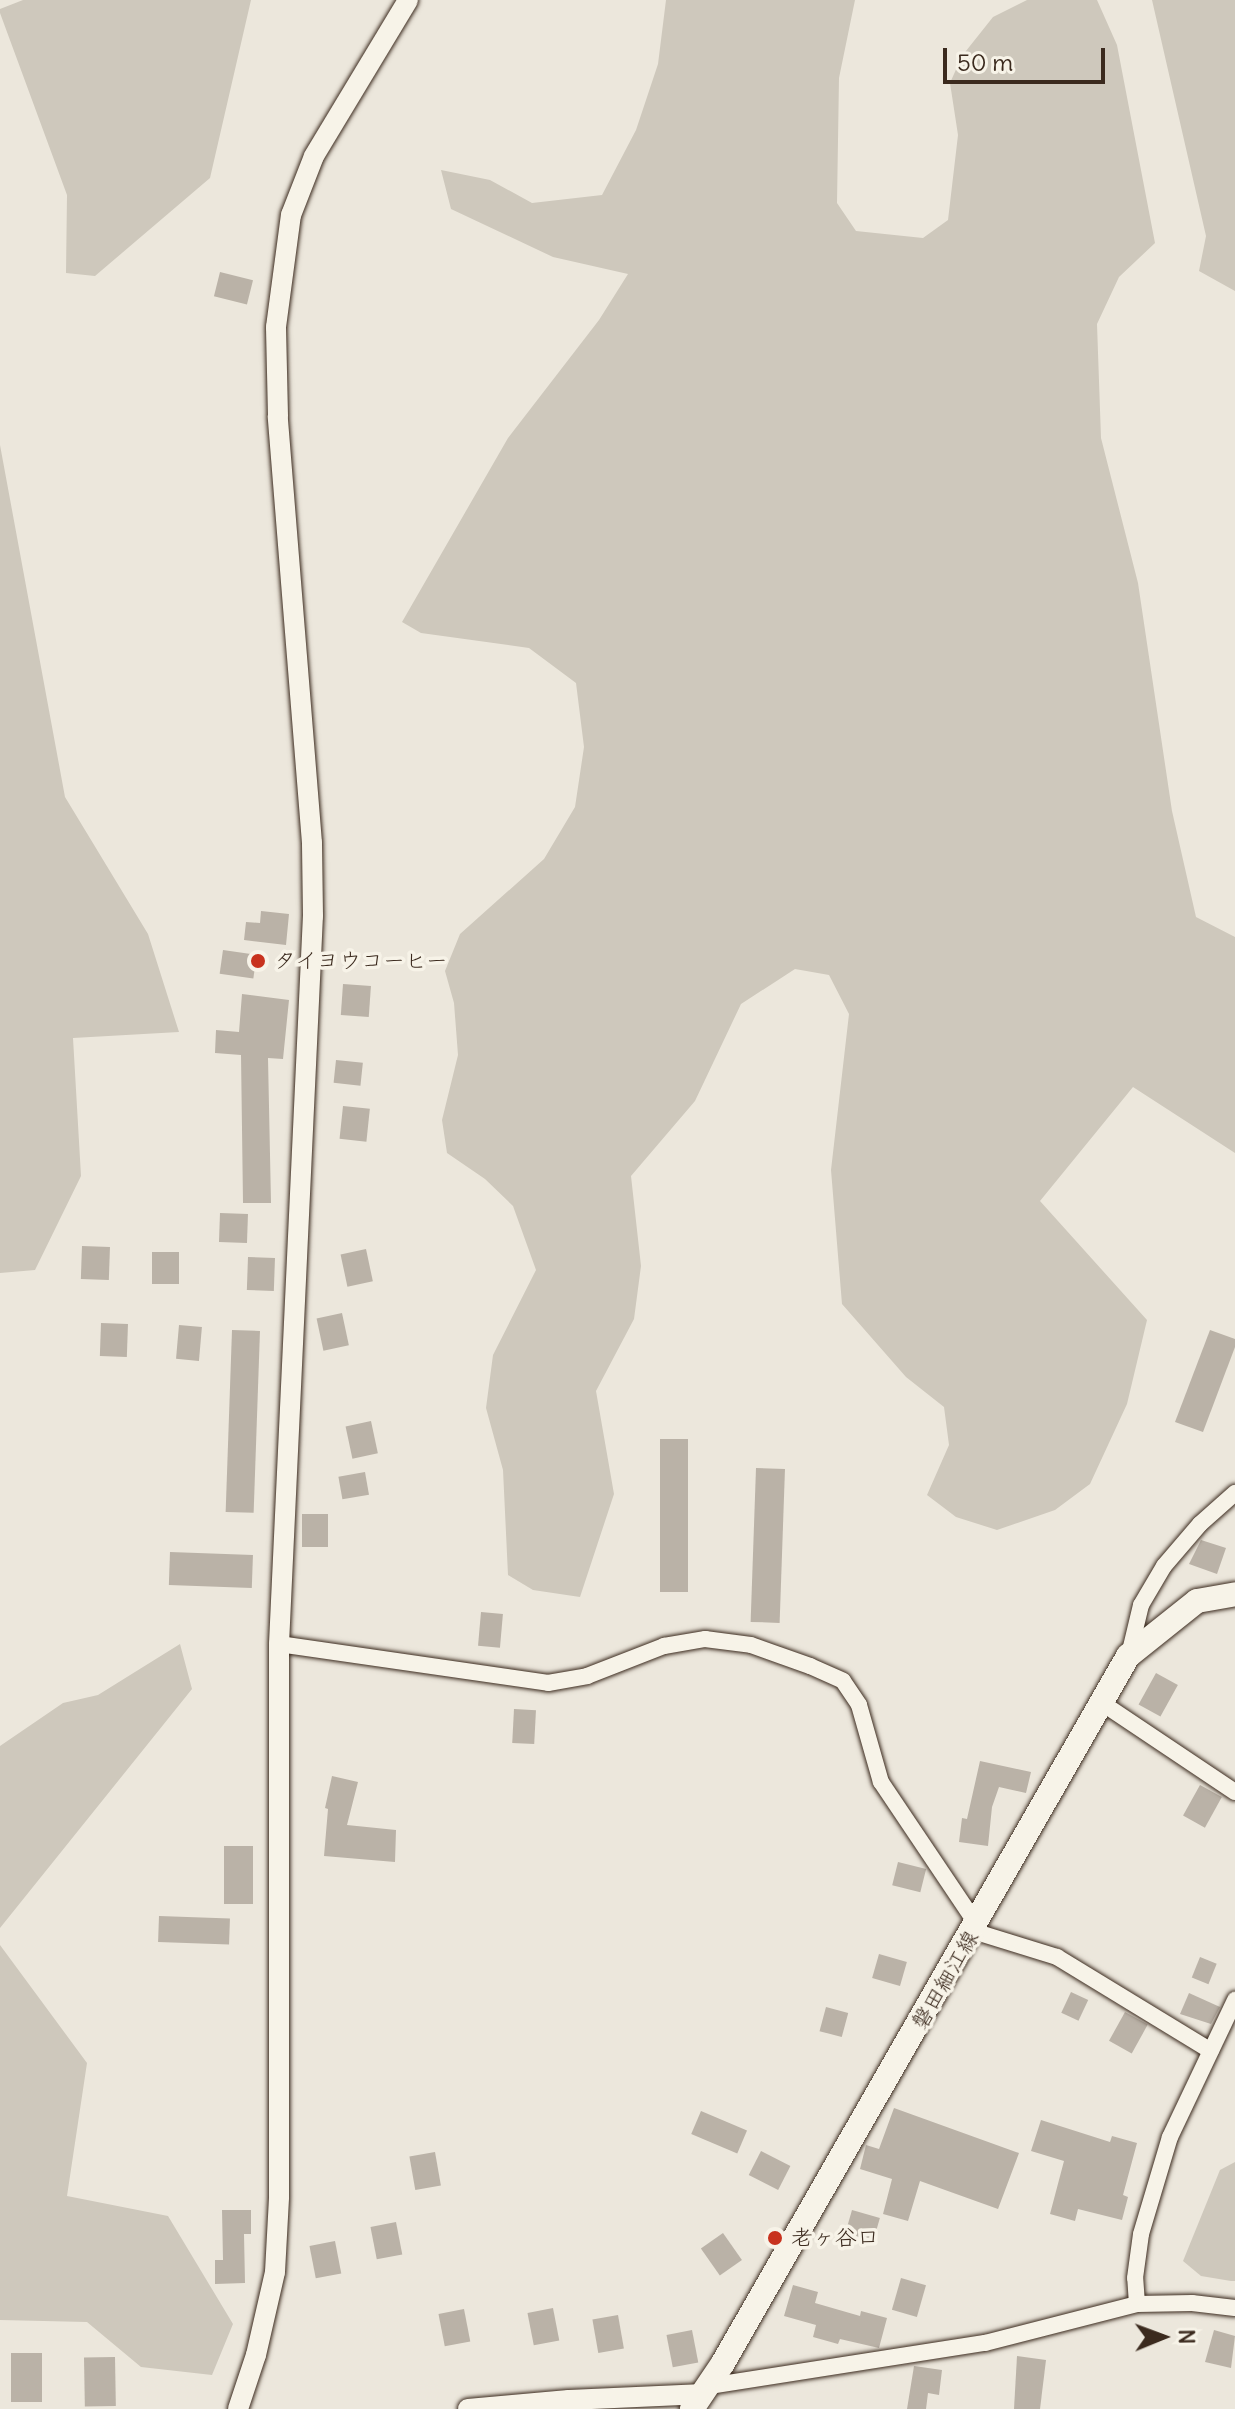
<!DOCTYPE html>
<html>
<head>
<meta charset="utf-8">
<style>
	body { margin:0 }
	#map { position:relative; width:1235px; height:2409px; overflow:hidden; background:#ece7dc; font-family:Delius,"Klee One",sans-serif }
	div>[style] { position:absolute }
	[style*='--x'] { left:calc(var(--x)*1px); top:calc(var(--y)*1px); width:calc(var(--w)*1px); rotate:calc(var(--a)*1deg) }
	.green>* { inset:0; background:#cec8bc }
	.building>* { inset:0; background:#bab2a7; transform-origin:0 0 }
	.roads { filter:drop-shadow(0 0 2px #3b2a1e) drop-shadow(0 0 2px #3b2a1e) }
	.minor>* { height:16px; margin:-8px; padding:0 8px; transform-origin:8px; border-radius:8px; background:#f7f3e8 }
	.tertiary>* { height:20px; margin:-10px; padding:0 10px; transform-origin:10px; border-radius:10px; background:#f7f3e8 }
	.secondary>* { height:24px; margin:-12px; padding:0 12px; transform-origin:12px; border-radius:12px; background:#f7f3e8 }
	.dots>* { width:22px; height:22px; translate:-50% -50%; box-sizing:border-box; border:4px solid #f7f3e8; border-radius:50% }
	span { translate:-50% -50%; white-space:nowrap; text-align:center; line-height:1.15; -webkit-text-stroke:7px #f7f3e8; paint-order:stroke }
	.poi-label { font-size:22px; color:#3b2a1e }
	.left { translate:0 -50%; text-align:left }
	.street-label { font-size:22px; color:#3b2a1e }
	.north { position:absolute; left:1123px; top:2297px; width:80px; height:80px; -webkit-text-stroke:6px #f7f3e8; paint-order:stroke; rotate:89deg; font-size:22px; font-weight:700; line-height:32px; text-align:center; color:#3b2a1e }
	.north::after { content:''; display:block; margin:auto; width:28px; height:36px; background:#3b2a1e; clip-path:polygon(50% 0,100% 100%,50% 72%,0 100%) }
	.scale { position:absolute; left:943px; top:48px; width:162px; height:36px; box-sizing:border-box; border:4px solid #3b2a1e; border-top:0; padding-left:10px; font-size:24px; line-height:28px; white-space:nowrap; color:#3b2a1e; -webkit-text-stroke:6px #f7f3e8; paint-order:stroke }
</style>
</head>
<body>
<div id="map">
	<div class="green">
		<i style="clip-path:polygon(23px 0,251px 0,210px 178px,95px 276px,66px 273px,67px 195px,0 13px,0 9px)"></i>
		<i style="clip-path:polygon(666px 0,855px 0,839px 78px,837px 203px,856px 231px,923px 238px,948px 220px,958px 135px,950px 83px,962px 56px,993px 17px,1027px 0,1097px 0,1117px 45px,1155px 243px,1119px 277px,1097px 324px,1101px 438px,1138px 583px,1172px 811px,1196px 917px,1235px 937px,1235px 1153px,1133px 1087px,1040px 1201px,1147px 1320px,1127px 1404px,1090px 1484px,1055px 1510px,997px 1530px,956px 1517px,927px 1495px,949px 1445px,944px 1407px,906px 1377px,842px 1304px,831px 1170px,849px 1014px,829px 975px,795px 969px,741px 1004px,695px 1101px,631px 1176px,641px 1266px,634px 1319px,596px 1391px,614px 1494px,580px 1597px,533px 1590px,508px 1575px,503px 1470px,486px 1408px,493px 1355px,536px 1270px,513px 1206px,485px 1179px,447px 1153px,442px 1120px,458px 1055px,454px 1003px,445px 971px,460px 934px,544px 859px,575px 807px,584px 747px,576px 683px,529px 648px,421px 633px,402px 622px,508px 438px,599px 320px,628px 274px,553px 257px,451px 209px,441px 170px,490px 180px,532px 203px,602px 195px,636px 130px,658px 64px)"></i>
		<i style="clip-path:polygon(1152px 0,1235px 0,1235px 291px,1199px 271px,1206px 236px)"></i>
		<i style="clip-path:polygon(0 445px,65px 797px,148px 934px,179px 1032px,73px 1038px,81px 1176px,35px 1270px,0 1273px)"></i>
		<i style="clip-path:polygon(180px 1644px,192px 1689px,0 1928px,0 1746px,63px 1703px,98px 1695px)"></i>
		<i style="clip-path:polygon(0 1945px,87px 2063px,67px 2196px,168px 2216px,233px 2324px,212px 2375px,141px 2367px,87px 2322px,0 2320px)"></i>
		<i style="clip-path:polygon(1235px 2162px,1235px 2281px,1231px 2281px,1201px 2276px,1183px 2261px,1220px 2170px)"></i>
	</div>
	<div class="building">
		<i style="left:220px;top:272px;width:34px;height:25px;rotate:14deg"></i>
		<i style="clip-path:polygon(261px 911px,289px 914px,286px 945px,244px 940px,246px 922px,260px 923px)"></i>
		<i style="left:223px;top:950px;width:34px;height:24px;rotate:8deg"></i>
		<i style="left:343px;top:984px;width:28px;height:31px;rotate:4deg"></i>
		<i style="clip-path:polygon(242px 994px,289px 1000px,283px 1059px,268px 1058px,271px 1203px,243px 1203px,241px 1055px,215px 1053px,216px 1030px,239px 1032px)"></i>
		<i style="left:336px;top:1060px;width:27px;height:23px;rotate:6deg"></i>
		<i style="left:343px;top:1106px;width:27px;height:33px;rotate:6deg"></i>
		<i style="left:220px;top:1213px;width:28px;height:29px;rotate:2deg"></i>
		<i style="left:82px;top:1246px;width:28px;height:33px;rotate:2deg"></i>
		<i style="left:366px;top:1249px;width:33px;height:26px;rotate:78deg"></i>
		<i style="left:152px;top:1252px;width:27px;height:32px"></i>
		<i style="left:248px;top:1257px;width:27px;height:33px;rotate:2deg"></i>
		<i style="left:342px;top:1313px;width:33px;height:26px;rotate:78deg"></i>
		<i style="left:101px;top:1323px;width:27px;height:33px;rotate:2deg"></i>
		<i style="left:179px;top:1325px;width:23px;height:34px;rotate:5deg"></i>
		<i style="left:232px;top:1330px;width:28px;height:182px;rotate:2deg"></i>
		<i style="clip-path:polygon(1210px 1330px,1235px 1339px,1235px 1347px,1203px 1432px,1175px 1422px)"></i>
		<i style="left:371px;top:1421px;width:33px;height:26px;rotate:78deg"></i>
		<i style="left:660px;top:1439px;width:28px;height:153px"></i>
		<i style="left:756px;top:1468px;width:29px;height:154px;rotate:2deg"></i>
		<i style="left:365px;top:1472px;width:23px;height:27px;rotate:80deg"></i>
		<i style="left:302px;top:1514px;width:26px;height:33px"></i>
		<i style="clip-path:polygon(1201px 1540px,1226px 1548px,1217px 1574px,1189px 1564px)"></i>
		<i style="left:170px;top:1552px;width:83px;height:33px;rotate:2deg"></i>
		<i style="left:481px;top:1612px;width:22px;height:34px;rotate:5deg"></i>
		<i style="left:1156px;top:1673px;width:25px;height:36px;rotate:29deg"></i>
		<i style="left:514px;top:1709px;width:22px;height:34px;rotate:3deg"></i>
		<i style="clip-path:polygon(980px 1761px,1031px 1772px,1026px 1793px,999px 1787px,992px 1807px,988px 1846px,959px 1842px,962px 1818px,967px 1819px)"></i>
		<i style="clip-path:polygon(332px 1776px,358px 1782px,347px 1825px,396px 1830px,395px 1862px,324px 1856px,328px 1809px,325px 1808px)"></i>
		<i style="left:1200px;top:1785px;width:25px;height:35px;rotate:29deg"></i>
		<i style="left:224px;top:1846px;width:29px;height:58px"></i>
		<i style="left:898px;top:1862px;width:29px;height:24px;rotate:14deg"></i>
		<i style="left:159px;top:1916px;width:71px;height:26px;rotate:2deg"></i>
		<i style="left:879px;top:1954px;width:29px;height:25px;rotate:16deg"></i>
		<i style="left:1200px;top:1957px;width:18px;height:22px;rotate:22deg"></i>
		<i style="left:1071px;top:1992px;width:19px;height:23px;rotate:25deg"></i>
		<i style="clip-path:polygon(1189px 1993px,1220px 2007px,1211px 2024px,1180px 2014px)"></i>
		<i style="left:826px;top:2007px;width:23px;height:25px;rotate:15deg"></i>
		<i style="left:1125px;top:2012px;width:26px;height:33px;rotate:29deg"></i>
		<i style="clip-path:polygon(894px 2108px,1019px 2153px,998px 2209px,920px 2181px,908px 2221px,883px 2214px,892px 2179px,860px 2169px,866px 2145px,879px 2149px)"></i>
		<i style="left:701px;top:2111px;width:50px;height:25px;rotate:23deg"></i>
		<i style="clip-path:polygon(1041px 2120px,1110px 2142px,1112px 2136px,1137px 2143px,1123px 2195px,1128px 2197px,1122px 2220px,1078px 2209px,1075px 2221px,1050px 2214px,1064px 2161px,1031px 2151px)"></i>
		<i style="left:761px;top:2151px;width:33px;height:27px;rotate:27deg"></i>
		<i style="left:435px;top:2152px;width:34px;height:26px;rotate:80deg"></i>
		<i style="clip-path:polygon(222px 2210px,251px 2210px,251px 2234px,244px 2234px,245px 2283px,215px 2284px,215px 2260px,223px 2260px)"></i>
		<i style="left:852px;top:2210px;width:29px;height:24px;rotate:16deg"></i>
		<i style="left:396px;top:2222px;width:33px;height:26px;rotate:79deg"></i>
		<i style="left:723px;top:2233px;width:33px;height:27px;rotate:55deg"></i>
		<i style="left:335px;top:2241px;width:33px;height:26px;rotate:79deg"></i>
		<i style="left:901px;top:2278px;width:26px;height:33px;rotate:16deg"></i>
		<i style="clip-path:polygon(793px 2285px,818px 2292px,815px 2303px,860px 2316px,861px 2311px,887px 2318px,879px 2348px,840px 2339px,838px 2344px,813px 2337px,816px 2325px,784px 2316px)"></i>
		<i style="left:553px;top:2308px;width:33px;height:26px;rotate:79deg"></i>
		<i style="left:464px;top:2309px;width:33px;height:26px;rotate:79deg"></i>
		<i style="left:618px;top:2315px;width:34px;height:26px;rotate:80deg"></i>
		<i style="left:692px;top:2330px;width:33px;height:26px;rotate:79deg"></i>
		<i style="clip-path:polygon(1214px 2330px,1235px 2336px,1231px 2368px,1205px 2362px)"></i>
		<i style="left:11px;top:2353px;width:31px;height:49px"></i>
		<i style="clip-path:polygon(1017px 2356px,1046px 2360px,1040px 2409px,1014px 2409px)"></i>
		<i style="left:115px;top:2357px;width:49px;height:31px;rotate:89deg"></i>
		<i style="clip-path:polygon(914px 2366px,942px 2370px,939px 2395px,928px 2393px,926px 2409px,907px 2409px)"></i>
	</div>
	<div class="roads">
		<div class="minor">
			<i style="--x:279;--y:1644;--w:272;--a:8.2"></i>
			<i style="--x:548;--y:1683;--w:40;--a:-10"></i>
			<i style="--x:587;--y:1676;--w:83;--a:-21.3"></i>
			<i style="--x:664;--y:1646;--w:42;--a:-9.7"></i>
			<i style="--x:705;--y:1639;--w:46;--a:7.4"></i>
			<i style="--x:751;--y:1645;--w:63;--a:19.6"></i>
			<i style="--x:810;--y:1666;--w:36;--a:24"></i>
			<i style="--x:843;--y:1681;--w:29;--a:56"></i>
			<i style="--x:859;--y:1705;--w:80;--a:74.1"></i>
			<i style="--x:881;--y:1782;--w:172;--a:56.1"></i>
			<i style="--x:1129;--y:1655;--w:51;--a:-76.5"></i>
			<i style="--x:1141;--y:1605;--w:45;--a:-59.5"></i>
			<i style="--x:1164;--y:1566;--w:55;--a:-49.4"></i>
			<i style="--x:1200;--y:1524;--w:47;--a:-41.5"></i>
			<i style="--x:1102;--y:1703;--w:160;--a:33.8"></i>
			<i style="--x:973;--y:1931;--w:88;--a:17.2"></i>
			<i style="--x:1057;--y:1957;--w:180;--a:31.4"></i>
			<i style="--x:1137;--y:2304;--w:26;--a:-94"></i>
			<i style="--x:1135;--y:2278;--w:44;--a:-82.2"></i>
			<i style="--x:1141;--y:2234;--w:101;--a:-73.4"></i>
			<i style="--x:1170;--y:2137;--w:152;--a:-64.6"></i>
			<i style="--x:709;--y:2386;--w:279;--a:-8.9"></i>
			<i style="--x:985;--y:2343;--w:157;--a:-14.4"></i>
			<i style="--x:1137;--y:2304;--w:55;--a:-1"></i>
			<i style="--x:1192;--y:2303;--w:43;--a:6.6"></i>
		</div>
		<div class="tertiary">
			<i style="--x:238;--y:2409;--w:57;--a:-71.6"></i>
			<i style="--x:256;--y:2355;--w:85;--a:-77.1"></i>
			<i style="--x:275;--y:2272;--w:75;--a:-86.9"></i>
			<i style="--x:279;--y:2197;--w:553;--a:-90"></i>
			<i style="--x:279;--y:1644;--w:729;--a:-87.33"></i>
			<i style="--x:313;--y:916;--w:73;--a:-90.8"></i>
			<i style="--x:312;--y:843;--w:428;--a:-94.6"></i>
			<i style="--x:278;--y:416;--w:89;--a:-91.3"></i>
			<i style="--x:276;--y:327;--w:113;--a:-82.4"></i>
			<i style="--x:291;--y:215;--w:63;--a:-68.7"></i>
			<i style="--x:314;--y:156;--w:182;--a:-58.9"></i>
			<i style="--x:468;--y:2409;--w:101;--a:-5.1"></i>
			<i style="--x:569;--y:2400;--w:135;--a:-2.5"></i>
		</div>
		<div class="secondary">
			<i style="--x:692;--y:2409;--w:55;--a:-56"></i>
			<i style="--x:723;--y:2363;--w:815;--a:-60.19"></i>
			<i style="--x:1128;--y:1656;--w:88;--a:-38.6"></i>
			<i style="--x:1197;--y:1601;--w:39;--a:-10"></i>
		</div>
	</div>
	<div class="dots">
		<i style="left:258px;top:961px;background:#c8321e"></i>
		<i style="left:775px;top:2238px;background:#c8321e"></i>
	</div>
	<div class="poi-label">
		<span class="left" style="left:274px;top:961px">タイヨウコーヒー</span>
		<span class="left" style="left:791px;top:2238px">老ヶ谷口</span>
	</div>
	<div class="street-label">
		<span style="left:945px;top:1980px;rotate:-60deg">磐田細江線</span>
	</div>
	<div class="north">N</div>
	<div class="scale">50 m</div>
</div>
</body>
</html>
